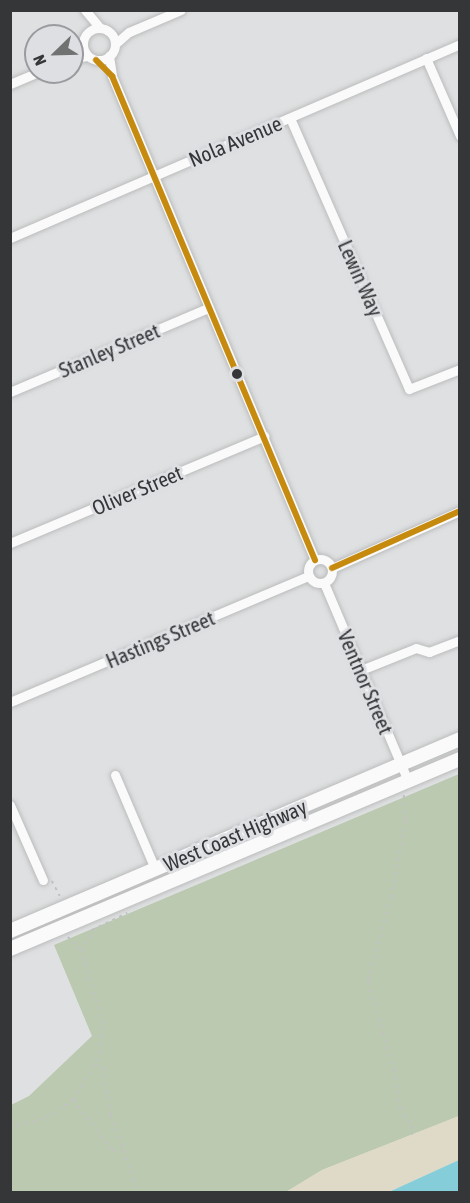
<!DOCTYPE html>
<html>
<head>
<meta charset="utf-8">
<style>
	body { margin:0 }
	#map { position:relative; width:470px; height:1203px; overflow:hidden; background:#dfe0e1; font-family:"Asap Condensed",sans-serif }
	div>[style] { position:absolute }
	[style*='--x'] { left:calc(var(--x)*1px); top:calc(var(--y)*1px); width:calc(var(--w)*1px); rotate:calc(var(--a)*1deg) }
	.green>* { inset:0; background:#bac9b0 }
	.sand>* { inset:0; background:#dfdac7 }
	.water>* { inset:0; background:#85ced9 }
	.path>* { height:1.5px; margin-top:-0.75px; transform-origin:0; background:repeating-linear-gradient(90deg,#c1c1c2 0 3px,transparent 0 7.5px) }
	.roads { filter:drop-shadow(0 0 2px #bbbcbd) drop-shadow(0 0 2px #bbbcbd) }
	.minor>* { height:9px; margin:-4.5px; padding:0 4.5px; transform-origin:4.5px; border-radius:4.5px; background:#fafafa }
	.minor>.ring { margin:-4.5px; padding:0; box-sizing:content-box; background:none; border:9px solid #fafafa; border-radius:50% }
	.highway>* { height:14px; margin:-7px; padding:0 7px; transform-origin:7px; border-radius:7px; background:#fafafa }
	.bus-1>* { height:6px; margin:-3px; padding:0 3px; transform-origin:3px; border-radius:3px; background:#c68a0e }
	.dots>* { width:16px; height:16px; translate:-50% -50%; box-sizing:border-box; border:3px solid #dedfe2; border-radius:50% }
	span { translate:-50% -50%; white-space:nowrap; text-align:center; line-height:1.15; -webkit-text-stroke:6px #dedfe2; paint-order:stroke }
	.street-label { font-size:21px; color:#353637 }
	.frame { position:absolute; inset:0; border:12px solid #353637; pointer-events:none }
	.north { position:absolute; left:24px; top:24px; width:60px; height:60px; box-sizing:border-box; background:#dedfe2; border:2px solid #9a9b9e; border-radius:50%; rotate:247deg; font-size:16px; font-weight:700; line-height:24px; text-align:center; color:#353637 }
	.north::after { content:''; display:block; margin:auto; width:21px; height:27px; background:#707272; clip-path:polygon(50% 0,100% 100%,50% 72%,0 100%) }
</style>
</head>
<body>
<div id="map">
	<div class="green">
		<i style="clip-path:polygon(459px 774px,459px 1116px,322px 1170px,286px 1192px,11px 1192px,11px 1105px,29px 1096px,92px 1036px,54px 945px)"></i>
	</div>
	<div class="sand">
		<i style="clip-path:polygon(459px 1116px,459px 1160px,389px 1192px,286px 1192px,322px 1170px)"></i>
	</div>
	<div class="water">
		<i style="clip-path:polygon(459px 1160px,459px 1192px,389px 1192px,402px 1186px)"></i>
	</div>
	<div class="path">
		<i style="--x:404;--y:795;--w:26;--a:86"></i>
		<i style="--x:406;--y:821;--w:78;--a:101"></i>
		<i style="--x:391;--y:898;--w:87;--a:105.3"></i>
		<i style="--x:368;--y:982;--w:91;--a:73.4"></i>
		<i style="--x:394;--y:1069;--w:39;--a:81"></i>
		<i style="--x:400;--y:1108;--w:22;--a:56"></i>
		<i style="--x:412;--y:1126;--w:9;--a:90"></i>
		<i style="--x:52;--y:881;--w:17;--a:62"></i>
		<i style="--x:68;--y:937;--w:18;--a:45"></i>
		<i style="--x:81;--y:951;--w:24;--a:-62"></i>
		<i style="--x:92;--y:930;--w:39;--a:-26"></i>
		<i style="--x:95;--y:1064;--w:9;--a:27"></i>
		<i style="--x:103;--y:1068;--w:48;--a:80.3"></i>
		<i style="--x:111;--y:1115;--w:82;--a:70.7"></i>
		<i style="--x:73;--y:1100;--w:63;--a:52"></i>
		<i style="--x:112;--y:1150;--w:9;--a:0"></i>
		<i style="--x:10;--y:1128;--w:37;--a:-16"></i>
		<i style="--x:46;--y:1118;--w:32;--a:-34"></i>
		<i style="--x:73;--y:1100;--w:54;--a:-60.1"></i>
		<i style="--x:100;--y:1053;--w:29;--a:-86"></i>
		<i style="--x:102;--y:1024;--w:75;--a:-105.5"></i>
	</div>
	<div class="roads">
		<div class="minor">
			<i style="--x:85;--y:10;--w:23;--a:50"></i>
			<i class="ring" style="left:83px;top:28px;width:23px;height:23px"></i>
			<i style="--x:115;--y:44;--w:18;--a:-41"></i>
			<i style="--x:129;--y:32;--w:56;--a:-22.9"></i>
			<i style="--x:109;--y:56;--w:20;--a:81"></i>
			<i style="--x:112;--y:76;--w:525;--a:67.25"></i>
			<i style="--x:72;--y:58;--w:16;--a:-7"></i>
			<i style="--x:426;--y:58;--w:85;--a:66.4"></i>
			<i style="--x:10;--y:84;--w:30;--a:-23"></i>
			<i style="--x:290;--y:118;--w:296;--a:66.3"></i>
			<i style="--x:409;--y:389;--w:55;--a:-21.4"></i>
			<i style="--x:10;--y:238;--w:490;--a:-23.3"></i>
			<i style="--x:10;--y:392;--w:215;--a:-23"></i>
			<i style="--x:10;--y:543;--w:276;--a:-22.8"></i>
			<i class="ring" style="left:308px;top:559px;width:15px;height:15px"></i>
			<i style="--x:332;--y:568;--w:140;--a:-24"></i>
			<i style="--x:324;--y:583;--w:215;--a:67"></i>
			<i style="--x:361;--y:670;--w:59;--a:-21.8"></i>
			<i style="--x:416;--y:648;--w:14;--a:17"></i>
			<i style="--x:429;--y:652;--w:33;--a:-21"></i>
			<i style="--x:10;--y:702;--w:324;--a:-22.9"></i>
			<i style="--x:115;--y:775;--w:102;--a:66.9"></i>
			<i style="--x:10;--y:805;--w:82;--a:66.3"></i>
		</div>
		<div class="highway">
			<i style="--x:10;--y:931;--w:489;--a:-23.1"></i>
			<i style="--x:10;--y:949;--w:488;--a:-22.9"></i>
		</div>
	</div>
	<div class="bus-1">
		<i style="--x:96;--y:60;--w:23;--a:45"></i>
		<i style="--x:112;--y:76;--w:525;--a:67.25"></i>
		<i style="--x:332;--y:568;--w:140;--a:-24"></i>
	</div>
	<div class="dots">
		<i style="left:237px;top:374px;background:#353637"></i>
	</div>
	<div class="street-label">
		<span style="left:235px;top:141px;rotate:-23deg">Nola Avenue</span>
		<span style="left:361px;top:278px;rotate:66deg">Lewin Way</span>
		<span style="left:109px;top:350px;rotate:-23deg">Stanley Street</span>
		<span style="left:137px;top:490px;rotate:-23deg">Oliver Street</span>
		<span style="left:160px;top:639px;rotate:-23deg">Hastings Street</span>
		<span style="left:366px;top:682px;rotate:67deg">Ventnor Street</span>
		<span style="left:235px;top:835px;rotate:-23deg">West Coast Highway</span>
	</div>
	<div class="frame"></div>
	<div class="north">N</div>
</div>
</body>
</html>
